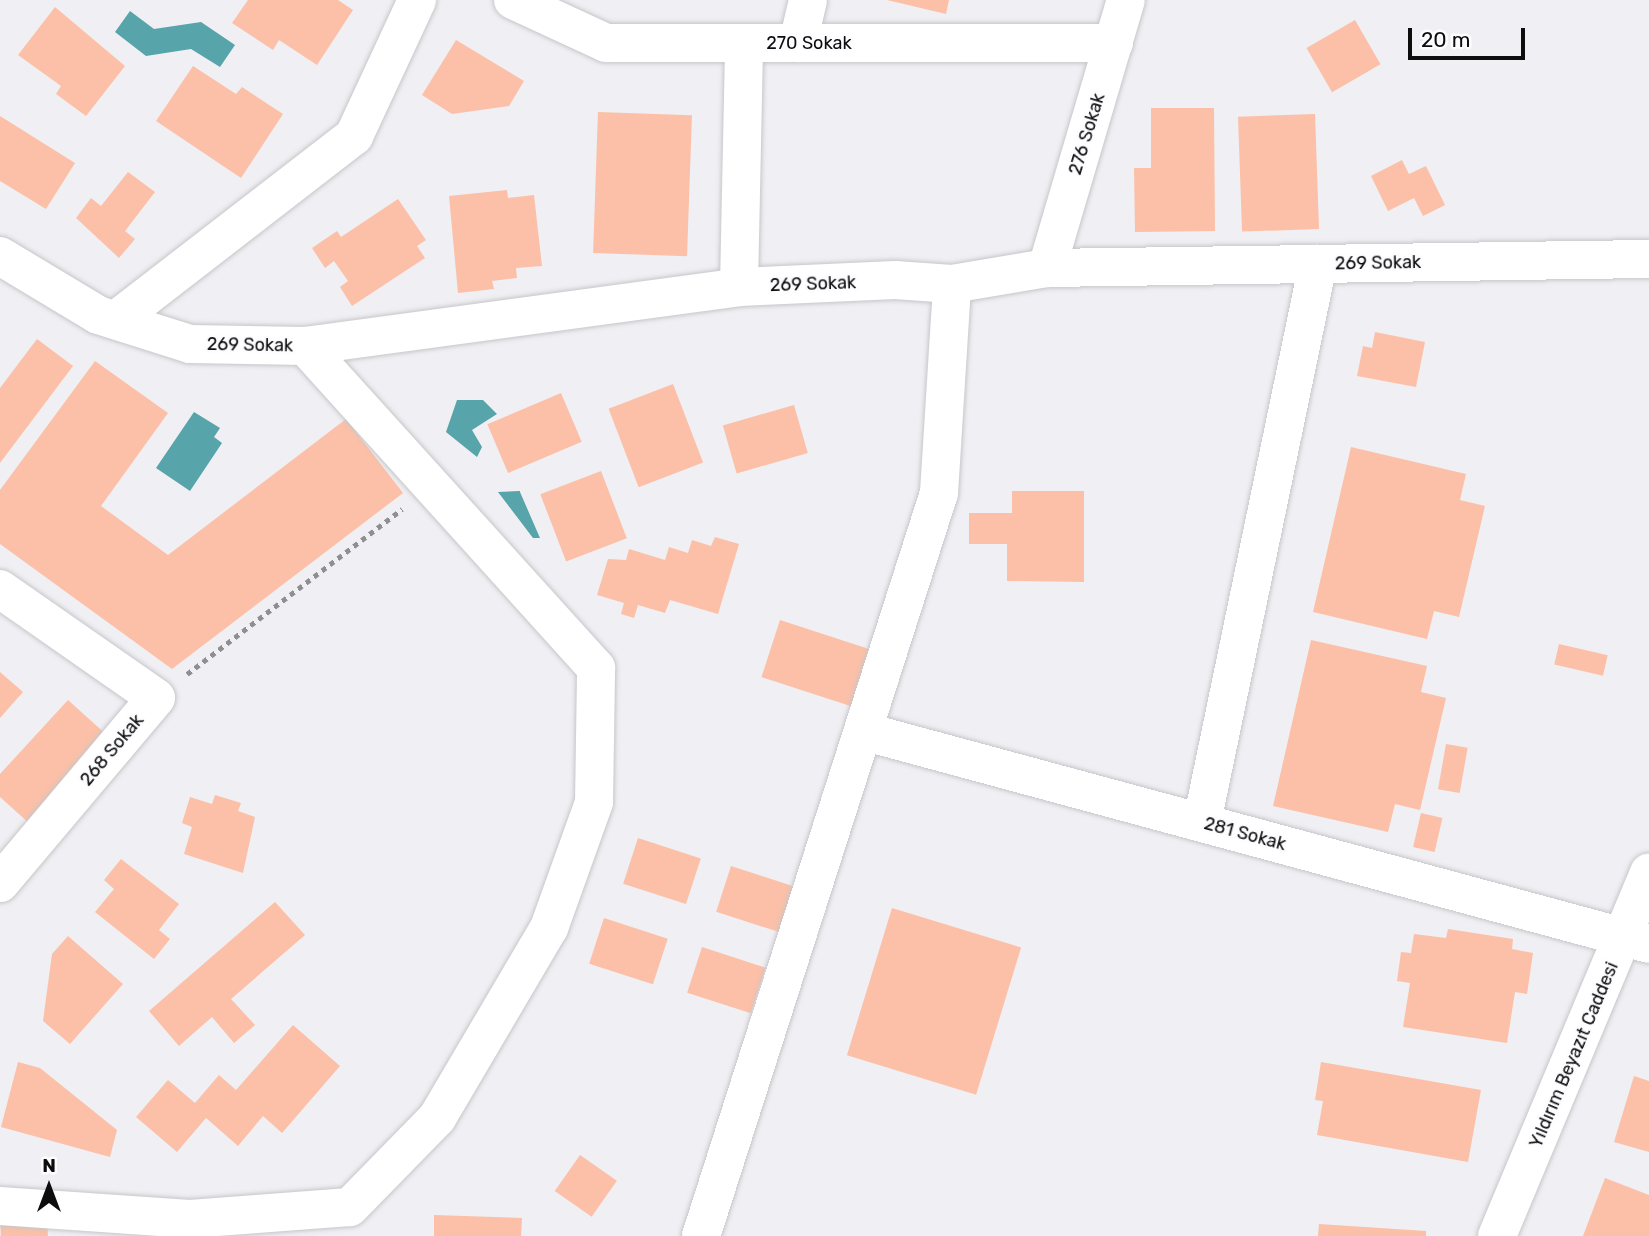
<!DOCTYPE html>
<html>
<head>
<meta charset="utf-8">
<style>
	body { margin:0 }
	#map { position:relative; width:1649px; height:1236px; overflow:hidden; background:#f0eff3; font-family:Rubik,sans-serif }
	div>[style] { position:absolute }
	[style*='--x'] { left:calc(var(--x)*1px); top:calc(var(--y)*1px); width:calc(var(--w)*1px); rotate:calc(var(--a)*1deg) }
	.water>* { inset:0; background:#57a4aa }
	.building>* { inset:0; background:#fbc0a7; transform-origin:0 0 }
	.path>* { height:4.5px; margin-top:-2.25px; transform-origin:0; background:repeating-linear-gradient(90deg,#8f8e91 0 5px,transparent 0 10px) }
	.roads { filter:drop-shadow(0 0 2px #c7c6ca) drop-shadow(0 0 2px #c7c6ca) }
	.minor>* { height:38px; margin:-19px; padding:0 19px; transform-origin:19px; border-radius:19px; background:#fff }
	span { translate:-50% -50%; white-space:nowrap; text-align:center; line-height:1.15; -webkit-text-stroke:6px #fdfdff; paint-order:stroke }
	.street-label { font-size:18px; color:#0d0d0e }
	.north { position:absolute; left:14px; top:1152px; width:70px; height:70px; -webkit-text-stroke:5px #fdfdff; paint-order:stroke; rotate:0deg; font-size:19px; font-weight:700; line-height:28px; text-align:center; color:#0d0d0e }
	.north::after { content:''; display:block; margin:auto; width:24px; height:32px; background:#0d0d0e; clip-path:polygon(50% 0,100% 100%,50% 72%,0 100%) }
	.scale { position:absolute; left:1408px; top:28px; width:117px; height:32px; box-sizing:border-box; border:4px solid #0d0d0e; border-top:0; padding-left:9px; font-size:21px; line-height:24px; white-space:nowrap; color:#0d0d0e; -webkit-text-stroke:5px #fdfdff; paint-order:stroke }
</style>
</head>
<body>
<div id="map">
	<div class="water">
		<i style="clip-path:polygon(130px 11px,154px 29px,201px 22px,235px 45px,220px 67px,191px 49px,146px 56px,115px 32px)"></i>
		<i style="clip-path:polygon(457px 400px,483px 400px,497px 414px,472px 430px,482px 447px,477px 457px,446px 432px)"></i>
		<i style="clip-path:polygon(194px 412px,220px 428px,214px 437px,222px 443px,190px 491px,156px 468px)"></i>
		<i style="clip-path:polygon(520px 491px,520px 492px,540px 538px,533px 538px,498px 492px)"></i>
	</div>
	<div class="building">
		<i style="clip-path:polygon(248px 0,338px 0,353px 10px,317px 65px,279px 40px,273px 50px,232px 23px)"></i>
		<i style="clip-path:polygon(887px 0,949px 0,946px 14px)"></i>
		<i style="clip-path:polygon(55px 7px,125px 66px,86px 116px,56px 94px,61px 86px,18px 55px)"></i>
		<i style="left:1355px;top:20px;width:51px;height:56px;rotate:60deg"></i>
		<i style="clip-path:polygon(456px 40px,524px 81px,509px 106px,452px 114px,422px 95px)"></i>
		<i style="clip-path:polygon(193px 66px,236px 94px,242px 87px,283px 114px,241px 178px,156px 121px)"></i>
		<i style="clip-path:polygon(1151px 108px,1214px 108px,1215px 231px,1135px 232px,1134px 168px,1151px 168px)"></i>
		<i style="left:598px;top:112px;width:94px;height:141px;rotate:2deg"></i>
		<i style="left:1315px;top:114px;width:115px;height:77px;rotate:88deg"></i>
		<i style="clip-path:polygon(0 116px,75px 163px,46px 209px,0 181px)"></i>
		<i style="clip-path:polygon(1402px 160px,1409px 174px,1426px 166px,1445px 205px,1423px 216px,1414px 198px,1388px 211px,1371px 176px)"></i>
		<i style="clip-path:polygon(128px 172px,155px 192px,125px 231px,135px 239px,119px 258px,76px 218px,91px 198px,101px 206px)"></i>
		<i style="clip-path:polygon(507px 190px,508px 198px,534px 195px,542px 266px,516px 268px,517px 278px,492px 281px,494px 289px,458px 293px,449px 196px)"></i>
		<i style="clip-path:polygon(398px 199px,426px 240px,417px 246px,425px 258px,352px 306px,340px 287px,348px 281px,334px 261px,325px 268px,312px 248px,337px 231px,341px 237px)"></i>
		<i style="clip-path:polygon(1375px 332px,1425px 342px,1416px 387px,1357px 376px,1363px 346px,1372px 348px)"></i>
		<i style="clip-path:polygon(37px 339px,73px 366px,0 463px,0 388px)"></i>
		<i style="clip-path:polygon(95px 361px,168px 413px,101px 506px,168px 555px,346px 419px,403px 493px,172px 669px,0 544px,0 490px)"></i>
		<i style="left:673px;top:384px;width:84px;height:69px;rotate:69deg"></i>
		<i style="left:561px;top:393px;width:53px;height:80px;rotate:67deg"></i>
		<i style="left:794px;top:405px;width:50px;height:74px;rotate:74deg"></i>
		<i style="clip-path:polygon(1351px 447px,1466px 474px,1460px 500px,1485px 506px,1459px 617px,1434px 611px,1427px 639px,1313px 612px)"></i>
		<i style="left:601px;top:471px;width:72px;height:65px;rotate:69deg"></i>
		<i style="clip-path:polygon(1012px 491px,1084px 491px,1084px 582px,1007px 581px,1007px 544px,969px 544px,969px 513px,1012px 513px)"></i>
		<i style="clip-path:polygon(715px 537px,739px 544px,718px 614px,670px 600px,665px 613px,638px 605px,634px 618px,621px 614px,624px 603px,597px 595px,608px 559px,626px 560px,629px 549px,665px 560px,669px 547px,688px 553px,692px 540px,711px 546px)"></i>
		<i style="left:780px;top:620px;width:100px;height:60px;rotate:18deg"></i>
		<i style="clip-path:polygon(1311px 640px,1427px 666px,1421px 692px,1446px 698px,1420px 810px,1395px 804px,1388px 832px,1273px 806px)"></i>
		<i style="left:1559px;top:644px;width:50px;height:21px;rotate:13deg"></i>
		<i style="clip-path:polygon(0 672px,23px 692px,0 718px)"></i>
		<i style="clip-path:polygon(68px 700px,109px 737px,30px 824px,0 797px,0 774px)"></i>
		<i style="left:1446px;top:744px;width:22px;height:46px;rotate:10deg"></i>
		<i style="clip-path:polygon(215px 795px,241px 803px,238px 811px,255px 817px,243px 873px,184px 854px,192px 827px,182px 823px,190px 797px,212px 804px)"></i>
		<i style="left:1421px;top:813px;width:22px;height:35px;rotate:13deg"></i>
		<i style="left:638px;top:838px;width:66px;height:48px;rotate:18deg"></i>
		<i style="clip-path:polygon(121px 859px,179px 904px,159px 930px,170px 939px,154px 959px,95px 912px,114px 889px,104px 880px)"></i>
		<i style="left:731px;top:866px;width:67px;height:48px;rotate:18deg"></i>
		<i style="clip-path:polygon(275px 902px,305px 935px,231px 999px,255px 1025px,234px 1043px,212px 1017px,179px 1046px,149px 1011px)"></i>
		<i style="left:892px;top:908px;width:135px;height:154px;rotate:17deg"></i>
		<i style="left:604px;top:918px;width:67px;height:48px;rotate:18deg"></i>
		<i style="clip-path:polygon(1448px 929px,1513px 939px,1512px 949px,1533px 953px,1527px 994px,1515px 992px,1507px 1043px,1403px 1027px,1410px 983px,1397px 981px,1401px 952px,1411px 953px,1414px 934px,1446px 938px)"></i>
		<i style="clip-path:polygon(68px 936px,123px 984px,70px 1044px,43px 1021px,52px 954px)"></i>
		<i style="left:702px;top:947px;width:67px;height:48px;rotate:18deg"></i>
		<i style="clip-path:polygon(293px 1025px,340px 1066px,282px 1133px,263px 1116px,238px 1146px,206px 1118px,177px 1152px,136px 1117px,168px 1080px,195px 1103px,219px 1075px,236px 1090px)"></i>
		<i style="clip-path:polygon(18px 1062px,40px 1068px,117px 1130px,110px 1157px,1px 1127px)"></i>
		<i style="clip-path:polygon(1321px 1062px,1481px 1090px,1468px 1162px,1317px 1135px,1323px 1101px,1315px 1100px)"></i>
		<i style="clip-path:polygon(1634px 1076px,1649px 1081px,1649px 1152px,1614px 1142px)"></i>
		<i style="left:580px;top:1155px;width:45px;height:44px;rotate:35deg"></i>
		<i style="clip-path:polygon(1605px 1178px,1649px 1195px,1649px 1236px,1583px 1236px)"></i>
		<i style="left:47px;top:1210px;width:26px;height:47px;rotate:88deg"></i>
		<i style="clip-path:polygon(434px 1215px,522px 1218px,521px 1236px,434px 1236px)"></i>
		<i style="clip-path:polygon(1319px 1224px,1426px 1231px,1426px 1236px,1318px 1236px)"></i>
	</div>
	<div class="path">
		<i style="--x:187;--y:674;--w:271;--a:-37.5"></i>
	</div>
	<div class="roads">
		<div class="minor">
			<i style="--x:513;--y:0;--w:102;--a:24.8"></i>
			<i style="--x:606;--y:43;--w:508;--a:0"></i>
			<i style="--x:798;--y:43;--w:44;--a:-76.9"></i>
			<i style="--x:0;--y:256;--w:114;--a:31"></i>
			<i style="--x:98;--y:315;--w:96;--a:17.5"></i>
			<i style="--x:190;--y:344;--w:115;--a:1"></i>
			<i style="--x:305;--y:346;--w:438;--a:-7.7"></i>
			<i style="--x:739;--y:287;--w:156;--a:-2.6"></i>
			<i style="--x:895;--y:280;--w:57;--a:4"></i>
			<i style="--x:952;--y:284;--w:96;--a:-9.6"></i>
			<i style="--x:1047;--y:268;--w:602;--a:-0.86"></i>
			<i style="--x:1047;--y:268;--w:279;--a:-73.6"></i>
			<i style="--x:739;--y:287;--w:244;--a:-88.8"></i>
			<i style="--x:116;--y:320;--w:301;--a:-37.7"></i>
			<i style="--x:354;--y:136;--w:150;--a:-65.1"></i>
			<i style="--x:0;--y:589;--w:190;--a:34.9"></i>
			<i style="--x:156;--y:698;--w:242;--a:130.1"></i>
			<i style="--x:866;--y:732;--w:811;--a:15.15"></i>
			<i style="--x:1202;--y:822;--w:570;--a:-78.26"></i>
			<i style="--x:0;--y:1206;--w:190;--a:3.9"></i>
			<i style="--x:190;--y:1219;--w:160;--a:-4.3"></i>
			<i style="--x:350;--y:1207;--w:124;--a:-45.7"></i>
			<i style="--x:437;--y:1118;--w:221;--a:-59.5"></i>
			<i style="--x:549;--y:928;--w:134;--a:-70.3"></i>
			<i style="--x:594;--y:802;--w:134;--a:-89.1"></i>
			<i style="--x:596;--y:668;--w:434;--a:-132.1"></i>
			<i style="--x:701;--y:1236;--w:780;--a:-72.24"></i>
			<i style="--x:939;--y:493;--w:209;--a:-86.4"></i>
			<i style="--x:1497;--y:1236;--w:394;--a:-67.3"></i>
		</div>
	</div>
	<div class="street-label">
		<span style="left:809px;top:43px">270 Sokak</span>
		<span style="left:1087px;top:134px;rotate:-73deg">276 Sokak</span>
		<span style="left:1378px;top:263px;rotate:-1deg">269 Sokak</span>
		<span style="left:813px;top:284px;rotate:-2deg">269 Sokak</span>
		<span style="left:250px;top:345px;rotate:1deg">269 Sokak</span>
		<span style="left:112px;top:750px;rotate:-50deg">268 Sokak</span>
		<span style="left:1245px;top:834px;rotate:15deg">281 Sokak</span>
		<span style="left:1574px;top:1055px;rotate:-67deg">Yıldırım Beyazıt Caddesi</span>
	</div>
	<div class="north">N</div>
	<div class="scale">20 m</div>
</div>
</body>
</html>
